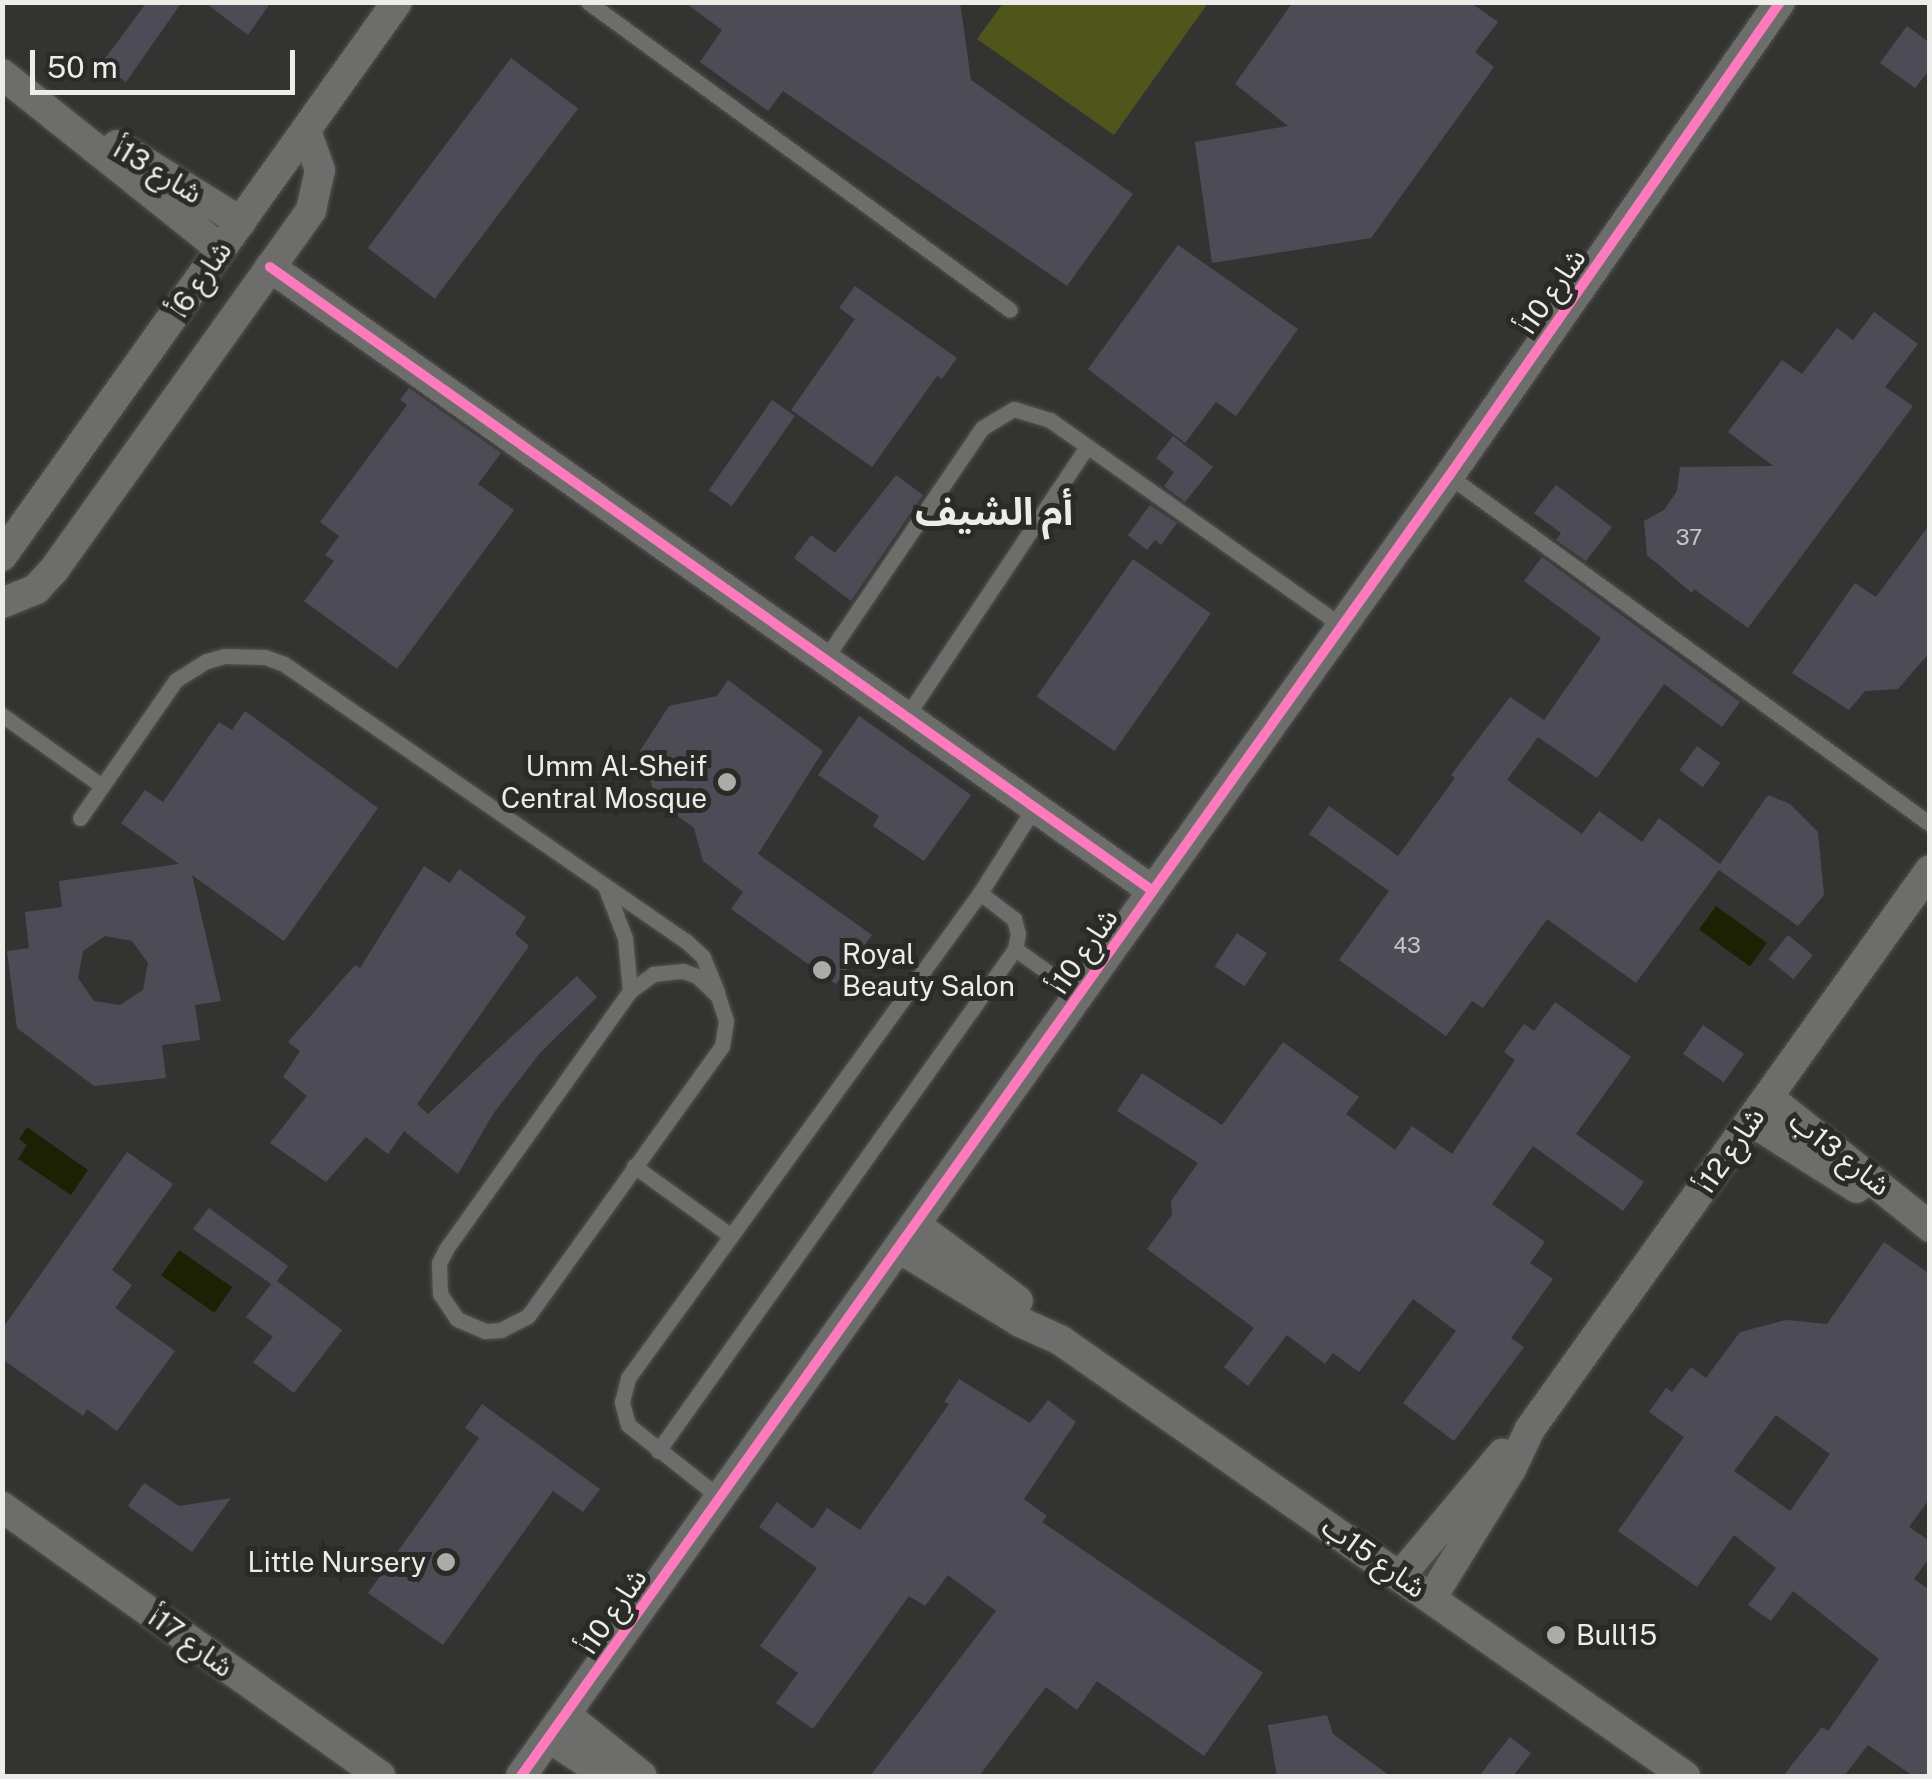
<!DOCTYPE html>
<html>
<head>
<meta charset="utf-8">
<style>
	body { margin:0 }
	#map { position:relative; width:1932px; height:1779px; overflow:hidden; background:#333431; font-family:"Public Sans","Noto Sans Arabic",sans-serif }
	div>[style] { position:absolute }
	[style*='--x'] { left:calc(var(--x)*1px); top:calc(var(--y)*1px); width:calc(var(--w)*1px); rotate:calc(var(--a)*1deg) }
	.green>* { inset:0; background:#4f551b }
	.water>* { inset:0; background:#1d2104; transform-origin:0 0 }
	.building>* { inset:0; background:#4d4c56; transform-origin:0 0 }
	.roads { filter:drop-shadow(0 0 2px #51514f) drop-shadow(0 0 2px #51514f) }
	.service>* { height:15px; margin:-7.5px; padding:0 7.5px; transform-origin:7.5px; border-radius:7.5px; background:#6d6d6c }
	.minor>* { height:30px; margin:-15px; padding:0 15px; transform-origin:15px; border-radius:15px; background:#6d6d6c }
	.cycleway>* { height:10px; margin:-5px; padding:0 5px; transform-origin:5px; border-radius:5px; background:#fd7abc }
	.dots>* { width:28px; height:28px; translate:-50% -50%; box-sizing:border-box; border:5px solid #2a2b26; border-radius:50% }
	span { translate:-50% -50%; white-space:nowrap; text-align:center; line-height:1.15; -webkit-text-stroke:10px #2a2b26; paint-order:stroke }
	.number-label { font-size:22px; color:#c4c4c4 }
	.number-label span { -webkit-text-stroke-width:0 }
	.street-label { font-size:28px; color:#ecece9 }
	.poi-label { font-size:28px; color:#ecece9 }
	.right { translate:-100% -50%; text-align:right }
	.left { translate:0 -50%; text-align:left }
	.district-label { font-size:38px; color:#ecece9; font-weight:700 }
	.frame { position:absolute; inset:0; border:5px solid #ecece9; pointer-events:none }
	.scale { position:absolute; left:30px; top:50px; width:265px; height:45px; box-sizing:border-box; border:5px solid #ecece9; border-top:0; padding-left:12px; font-size:30px; line-height:35px; white-space:nowrap; color:#ecece9; -webkit-text-stroke:8px #2a2b26; paint-order:stroke }
</style>
</head>
<body>
<div id="map">
	<div class="green">
		<i style="clip-path:polygon(1003px 3px,1003px 2px,1208px 3px,1114px 135px,977px 39px)"></i>
	</div>
	<div class="water">
		<i style="left:1716px;top:906px;width:63px;height:29px;rotate:36deg"></i>
		<i style="clip-path:polygon(27px 1127px,88px 1170px,71px 1195px,18px 1159px,27px 1145px,19px 1139px)"></i>
		<i style="left:179px;top:1250px;width:65px;height:31px;rotate:35deg"></i>
	</div>
	<div class="building">
		<i style="clip-path:polygon(147px 2px,182px 2px,126px 82px,101px 64px)"></i>
		<i style="clip-path:polygon(204px 2px,271px 2px,248px 35px)"></i>
		<i style="clip-path:polygon(684px 2px,960px 2px,971px 80px,1133px 194px,1067px 286px,783px 91px,768px 111px,700px 62px,722px 30px)"></i>
		<i style="clip-path:polygon(1293px 2px,1470px 2px,1498px 22px,1475px 52px,1494px 67px,1371px 238px,1212px 263px,1195px 142px,1288px 126px,1235px 84px)"></i>
		<i style="clip-path:polygon(1907px 26px,1930px 43px,1930px 69px,1915px 88px,1880px 63px)"></i>
		<i style="left:511px;top:58px;width:84px;height:238px;rotate:37deg"></i>
		<i style="clip-path:polygon(1178px 245px,1298px 329px,1236px 416px,1216px 402px,1185px 443px,1088px 369px)"></i>
		<i style="clip-path:polygon(855px 286px,957px 358px,942px 379px,937px 376px,872px 467px,791px 410px,855px 319px,839px 308px)"></i>
		<i style="clip-path:polygon(1874px 312px,1918px 344px,1885px 387px,1913px 406px,1748px 628px,1694px 589px,1692px 593px,1647px 555px,1644px 521px,1664px 510px,1677px 491px,1680px 467px,1773px 466px,1728px 432px,1782px 360px,1802px 374px,1837px 328px,1853px 340px)"></i>
		<i style="clip-path:polygon(409px 388px,501px 453px,478px 484px,514px 510px,397px 669px,304px 601px,334px 561px,325px 555px,339px 536px,320px 522px,407px 405px,400px 400px)"></i>
		<i style="left:772px;top:400px;width:28px;height:110px;rotate:35deg"></i>
		<i style="clip-path:polygon(1173px 436px,1213px 467px,1185px 502px,1164px 486px,1174px 472px,1156px 458px)"></i>
		<i style="clip-path:polygon(896px 475px,923px 495px,851px 601px,794px 558px,811px 535px,835px 553px)"></i>
		<i style="clip-path:polygon(1556px 485px,1612px 527px,1586px 561px,1556px 540px,1561px 533px,1534px 513px)"></i>
		<i style="clip-path:polygon(1150px 505px,1177px 523px,1161px 545px,1155px 540px,1147px 550px,1128px 535px)"></i>
		<i style="clip-path:polygon(1930px 524px,1930px 652px,1898px 689px,1865px 691px,1849px 710px,1792px 673px,1855px 583px,1876px 597px)"></i>
		<i style="clip-path:polygon(1542px 557px,1740px 702px,1722px 727px,1664px 684px,1597px 778px,1538px 737px,1507px 780px,1582px 834px,1599px 811px,1642px 842px,1659px 818px,1720px 864px,1768px 795px,1790px 804px,1818px 832px,1824px 895px,1798px 926px,1719px 870px,1636px 983px,1547px 919px,1483px 1008px,1472px 1001px,1446px 1036px,1339px 960px,1389px 891px,1309px 834px,1329px 806px,1398px 856px,1455px 778px,1451px 775px,1510px 697px,1544px 720px,1601px 638px,1524px 581px)"></i>
		<i style="left:1133px;top:559px;width:95px;height:168px;rotate:35deg"></i>
		<i style="clip-path:polygon(728px 680px,823px 751px,758px 854px,872px 935px,836px 984px,731px 909px,743px 892px,703px 861px,694px 828px,657px 801px,640px 751px,669px 706px,717px 696px)"></i>
		<i style="clip-path:polygon(evenodd,245px 711px,378px 808px,284px 941px,192px 875px,221px 1001px,195px 1005px,200px 1040px,162px 1045px,166px 1078px,94px 1086px,17px 1028px,7px 951px,29px 948px,25px 912px,62px 907px,59px 881px,179px 864px,121px 823px,145px 790px,163px 802px,219px 722px,232px 730px,245px 711px,105px 936px,132px 941px,148px 963px,143px 990px,120px 1005px,94px 1001px,78px 978px,83px 951px,105px 936px)"></i>
		<i style="clip-path:polygon(859px 716px,971px 795px,924px 861px,873px 826px,879px 816px,818px 775px)"></i>
		<i style="left:1697px;top:746px;width:29px;height:30px;rotate:36deg"></i>
		<i style="clip-path:polygon(424px 866px,450px 883px,459px 869px,526px 917px,515px 934px,529px 946px,417px 1104px,428px 1114px,577px 976px,597px 997px,540px 1053px,493px 1114px,458px 1174px,404px 1131px,388px 1154px,366px 1137px,326px 1182px,270px 1143px,307px 1096px,283px 1077px,300px 1051px,288px 1042px,355px 965px,360px 968px)"></i>
		<i style="left:1237px;top:933px;width:36px;height:40px;rotate:34deg"></i>
		<i style="left:1788px;top:935px;width:32px;height:31px;rotate:39deg"></i>
		<i style="clip-path:polygon(1555px 1002px,1631px 1057px,1576px 1134px,1644px 1182px,1623px 1211px,1533px 1146px,1492px 1204px,1545px 1242px,1530px 1263px,1553px 1279px,1511px 1338px,1524px 1347px,1454px 1441px,1403px 1403px,1456px 1331px,1413px 1299px,1359px 1372px,1333px 1353px,1325px 1364px,1287px 1335px,1248px 1386px,1224px 1367px,1254px 1328px,1147px 1249px,1172px 1215px,1171px 1201px,1198px 1163px,1117px 1111px,1142px 1073px,1222px 1125px,1283px 1042px,1359px 1097px,1346px 1114px,1395px 1150px,1412px 1126px,1452px 1154px,1515px 1060px,1504px 1052px,1524px 1024px,1534px 1031px)"></i>
		<i style="left:1703px;top:1025px;width:50px;height:35px;rotate:35deg"></i>
		<i style="clip-path:polygon(127px 1152px,173px 1184px,112px 1270px,132px 1285px,115px 1308px,175px 1351px,117px 1431px,87px 1409px,83px 1416px,2px 1359px,2px 1329px)"></i>
		<i style="clip-path:polygon(209px 1208px,288px 1266px,277px 1281px,342px 1330px,294px 1393px,253px 1362px,273px 1337px,246px 1317px,271px 1284px,193px 1229px)"></i>
		<i style="clip-path:polygon(evenodd,1884px 1242px,1930px 1274px,1930px 1498px,1909px 1527px,1930px 1541px,1930px 1557px,1914px 1579px,1930px 1590px,1930px 1776px,1913px 1776px,1868px 1745px,1844px 1776px,1783px 1776px,1822px 1727px,1828px 1731px,1879px 1659px,1793px 1591px,1771px 1621px,1748px 1605px,1776px 1568px,1734px 1535px,1697px 1587px,1618px 1531px,1684px 1437px,1649px 1412px,1666px 1388px,1672px 1392px,1691px 1367px,1706px 1378px,1740px 1332px,1786px 1320px,1827px 1324px,1884px 1242px,1776px 1415px,1830px 1454px,1790px 1511px,1734px 1471px,1776px 1415px)"></i>
		<i style="clip-path:polygon(959px 1379px,1030px 1423px,1048px 1400px,1076px 1422px,1024px 1499px,1047px 1516px,1042px 1522px,1263px 1673px,1204px 1756px,1097px 1681px,1077px 1710px,1046px 1687px,979px 1776px,870px 1776px,996px 1611px,948px 1575px,925px 1606px,909px 1596px,813px 1729px,776px 1703px,798px 1673px,760px 1646px,817px 1568px,759px 1527px,777px 1502px,813px 1529px,827px 1508px,860px 1530px,949px 1404px,944px 1402px)"></i>
		<i style="clip-path:polygon(482px 1404px,600px 1489px,583px 1512px,553px 1491px,443px 1645px,368px 1593px,479px 1438px,465px 1428px)"></i>
		<i style="clip-path:polygon(144px 1483px,179px 1506px,231px 1498px,192px 1552px,128px 1506px)"></i>
		<i style="clip-path:polygon(1327px 1715px,1333px 1734px,1390px 1776px,1277px 1776px,1268px 1725px)"></i>
		<i style="clip-path:polygon(1510px 1737px,1531px 1753px,1513px 1776px,1479px 1776px)"></i>
	</div>
	<div class="roads">
		<div class="service">
			<i style="--x:588;--y:2;--w:522;--a:36.12"></i>
			<i style="--x:1449;--y:476;--w:594;--a:35.89"></i>
			<i style="--x:825;--y:659;--w:279;--a:-55.8"></i>
			<i style="--x:982;--y:428;--w:37;--a:-31"></i>
			<i style="--x:1014;--y:409;--w:38;--a:17"></i>
			<i style="--x:1050;--y:420;--w:357;--a:35.2"></i>
			<i style="--x:2;--y:715;--w:123;--a:35.4"></i>
			<i style="--x:906;--y:717;--w:325;--a:-56.2"></i>
			<i style="--x:80;--y:818;--w:168;--a:-55.2"></i>
			<i style="--x:176;--y:680;--w:36;--a:-32"></i>
			<i style="--x:207;--y:661;--w:18;--a:-16"></i>
			<i style="--x:224;--y:656;--w:41;--a:1.4"></i>
			<i style="--x:265;--y:657;--w:20;--a:20"></i>
			<i style="--x:284;--y:664;--w:488;--a:34.6"></i>
			<i style="--x:686;--y:941;--w:23;--a:43"></i>
			<i style="--x:703;--y:957;--w:38;--a:68"></i>
			<i style="--x:605;--y:886;--w:56;--a:69"></i>
			<i style="--x:625;--y:938;--w:53;--a:84.6"></i>
			<i style="--x:1015;--y:949;--w:80;--a:35.3"></i>
			<i style="--x:683;--y:971;--w:15;--a:20"></i>
			<i style="--x:697;--y:976;--w:29;--a:44"></i>
			<i style="--x:718;--y:996;--w:26;--a:72"></i>
			<i style="--x:726;--y:1021;--w:25;--a:99"></i>
			<i style="--x:722;--y:1046;--w:332;--a:125.7"></i>
			<i style="--x:528;--y:1316;--w:30;--a:153"></i>
			<i style="--x:501;--y:1330;--w:16;--a:176"></i>
			<i style="--x:485;--y:1331;--w:30;--a:-157"></i>
			<i style="--x:457;--y:1319;--w:30;--a:-124"></i>
			<i style="--x:440;--y:1294;--w:31;--a:-92"></i>
			<i style="--x:439;--y:1263;--w:16;--a:-63"></i>
			<i style="--x:446;--y:1249;--w:317;--a:-54.5"></i>
			<i style="--x:630;--y:991;--w:29;--a:-36"></i>
			<i style="--x:653;--y:974;--w:30;--a:-6"></i>
			<i style="--x:634;--y:1166;--w:120;--a:35.8"></i>
			<i style="--x:658;--y:1451;--w:616;--a:-54.58"></i>
			<i style="--x:1015;--y:949;--w:15;--a:-79"></i>
			<i style="--x:1018;--y:934;--w:16;--a:-105"></i>
			<i style="--x:1014;--y:919;--w:43;--a:-142.6"></i>
			<i style="--x:719;--y:1497;--w:116;--a:-141.6"></i>
			<i style="--x:628;--y:1425;--w:24;--a:-105"></i>
			<i style="--x:622;--y:1402;--w:25;--a:-76"></i>
			<i style="--x:628;--y:1378;--w:599;--a:-54.03"></i>
			<i style="--x:980;--y:893;--w:101;--a:-57.6"></i>
		</div>
		<div class="minor">
			<i style="--x:2;--y:74;--w:280;--a:38.6"></i>
			<i style="--x:117;--y:145;--w:146;--a:31.8"></i>
			<i style="--x:270;--y:267;--w:1081;--a:35.25"></i>
			<i style="--x:2;--y:556;--w:680;--a:-54.51"></i>
			<i style="--x:2;--y:603;--w:37;--a:-22"></i>
			<i style="--x:36;--y:589;--w:25;--a:-47"></i>
			<i style="--x:53;--y:571;--w:444;--a:-54.4"></i>
			<i style="--x:311;--y:210;--w:41;--a:-77.3"></i>
			<i style="--x:320;--y:170;--w:41;--a:-109.7"></i>
			<i style="--x:1768;--y:1097;--w:208;--a:38.7"></i>
			<i style="--x:1751;--y:1121;--w:125;--a:32.3"></i>
			<i style="--x:916;--y:1225;--w:127;--a:36.7"></i>
			<i style="--x:899;--y:1248;--w:142;--a:31.4"></i>
			<i style="--x:1020;--y:1322;--w:44;--a:24.2"></i>
			<i style="--x:1060;--y:1340;--w:762;--a:34.9"></i>
			<i style="--x:2;--y:1507;--w:464;--a:35.4"></i>
			<i style="--x:1401;--y:1575;--w:158;--a:-50.1"></i>
			<i style="--x:1432;--y:1597;--w:150;--a:-58.3"></i>
			<i style="--x:1511;--y:1469;--w:44;--a:-64.6"></i>
			<i style="--x:1530;--y:1429;--w:687;--a:-54.41"></i>
			<i style="--x:566;--y:1715;--w:97;--a:38.8"></i>
			<i style="--x:550;--y:1738;--w:69;--a:33.7"></i>
			<i style="--x:521;--y:1776;--w:1597;--a:-54.48"></i>
			<i style="--x:1449;--y:476;--w:578;--a:-55.07"></i>
		</div>
	</div>
	<div class="cycleway">
		<i style="--x:270;--y:267;--w:1081;--a:35.25"></i>
		<i style="--x:521;--y:1776;--w:1597;--a:-54.48"></i>
		<i style="--x:1449;--y:476;--w:578;--a:-55.07"></i>
	</div>
	<div class="dots">
		<i style="left:727px;top:782px;background:#abaca9"></i>
		<i style="left:822px;top:970px;background:#abaca9"></i>
		<i style="left:446px;top:1562px;background:#abaca9"></i>
		<i style="left:1556px;top:1635px;background:#abaca9"></i>
	</div>
	<div class="number-label">
		<span style="left:1689px;top:538px">37</span>
		<span style="left:1407px;top:946px">43</span>
	</div>
	<div class="street-label">
		<span style="left:158px;top:171px;rotate:31deg">شارع 13أ</span>
		<span style="left:200px;top:279px;rotate:-55deg">شارع 6أ</span>
		<span style="left:1551px;top:291px;rotate:-55deg">شارع 10أ</span>
		<span style="left:1083px;top:951px;rotate:-55deg">شارع 10أ</span>
		<span style="left:1730px;top:1150px;rotate:-55deg">شارع 12أ</span>
		<span style="left:1840px;top:1153px;rotate:38deg">شارع 13ب</span>
		<span style="left:1374px;top:1557px;rotate:35deg">شارع 15ب</span>
		<span style="left:612px;top:1611px;rotate:-55deg">شارع 10أ</span>
		<span style="left:191px;top:1642px;rotate:36deg">شارع 17أ</span>
	</div>
	<div class="poi-label">
		<span class="right" style="left:707px;top:782px">Umm Al-Sheif<br>Central Mosque</span>
		<span class="left" style="left:842px;top:970px">Royal<br>Beauty Salon</span>
		<span class="right" style="left:426px;top:1562px">Little Nursery</span>
		<span class="left" style="left:1576px;top:1635px">Bull15</span>
	</div>
	<div class="district-label">
		<span style="left:994px;top:512px">أم الشيف</span>
	</div>
	<div class="frame"></div>
	<div class="scale">50 m</div>
</div>
</body>
</html>
